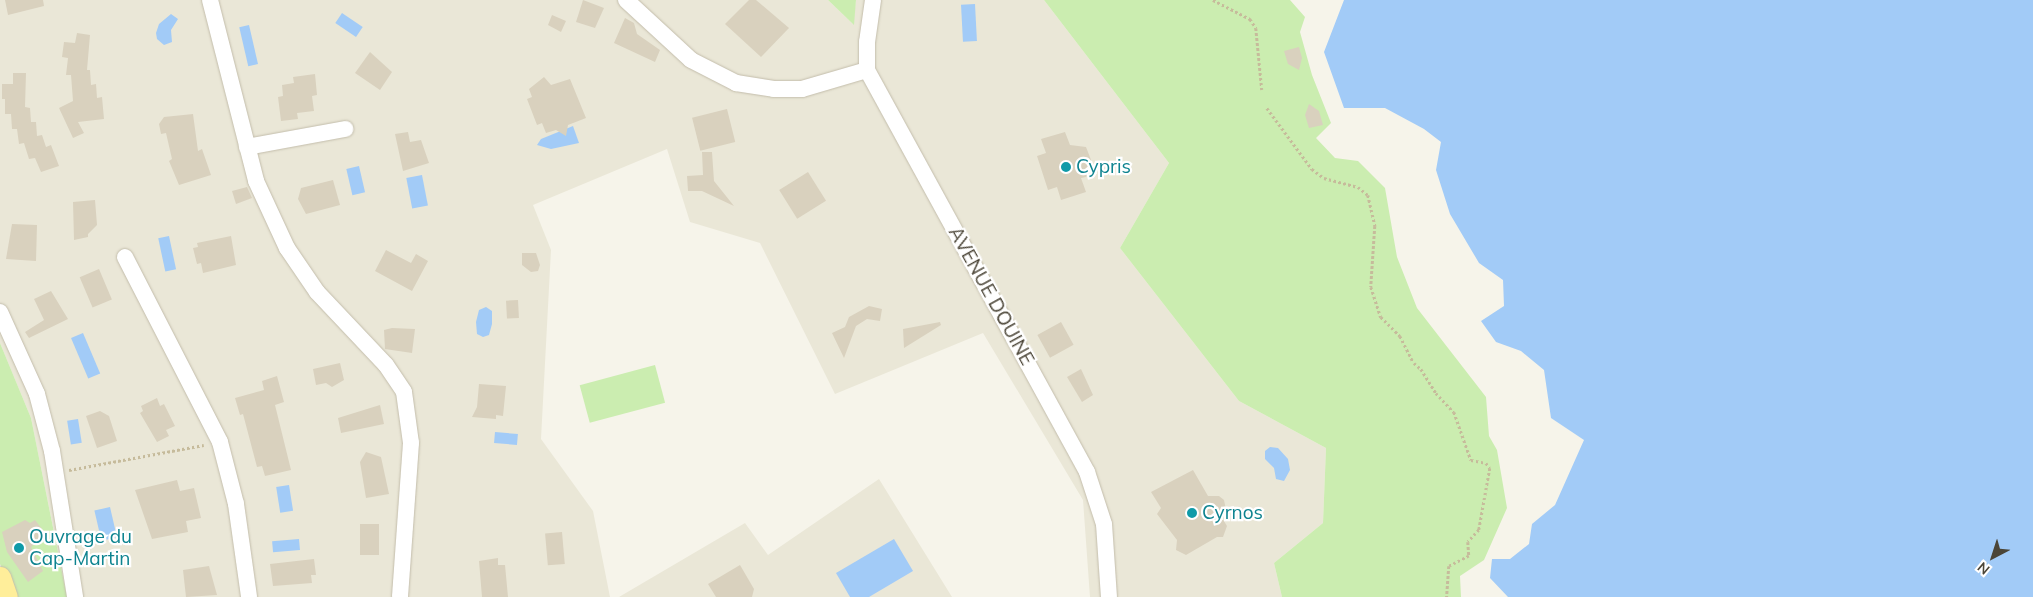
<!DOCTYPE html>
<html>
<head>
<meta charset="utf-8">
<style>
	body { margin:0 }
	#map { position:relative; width:2033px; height:597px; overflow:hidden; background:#f6f4ea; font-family:Mulish,sans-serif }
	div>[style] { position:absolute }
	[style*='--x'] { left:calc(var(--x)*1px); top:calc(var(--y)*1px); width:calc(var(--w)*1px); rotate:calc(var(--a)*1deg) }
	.residential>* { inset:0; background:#eae7d7 }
	.green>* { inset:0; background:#cbedb0; transform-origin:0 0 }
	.water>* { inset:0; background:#a2cbf7; transform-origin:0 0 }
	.building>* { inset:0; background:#d9d1be; transform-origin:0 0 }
	.path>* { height:2.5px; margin-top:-1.25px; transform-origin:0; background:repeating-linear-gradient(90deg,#c6bb9b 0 2.5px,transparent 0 5px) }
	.roads { filter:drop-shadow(0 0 1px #c3bdab) drop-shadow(0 0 1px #c3bdab) }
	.minor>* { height:16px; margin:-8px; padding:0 8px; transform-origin:8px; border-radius:8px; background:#fff }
	.major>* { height:21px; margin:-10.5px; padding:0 10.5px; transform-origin:10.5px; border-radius:10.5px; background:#ffee9a }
	.dots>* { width:14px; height:14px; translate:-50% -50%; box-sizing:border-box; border:2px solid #fff; border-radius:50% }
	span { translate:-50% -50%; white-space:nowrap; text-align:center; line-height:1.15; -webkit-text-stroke:4.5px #fff; paint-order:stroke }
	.culture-label { font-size:19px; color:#0d838f }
	.left { translate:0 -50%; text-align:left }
	.street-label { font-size:19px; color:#4b4537 }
	.north { position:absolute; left:1968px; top:532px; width:50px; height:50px; -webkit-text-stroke:4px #fff; paint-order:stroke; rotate:220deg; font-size:14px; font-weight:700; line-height:20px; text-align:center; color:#4b4537 }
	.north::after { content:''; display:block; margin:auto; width:18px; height:22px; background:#4b4537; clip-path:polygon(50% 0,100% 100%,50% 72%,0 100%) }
</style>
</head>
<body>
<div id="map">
	<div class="residential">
		<i style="clip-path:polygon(0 0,828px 0,853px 24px,856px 0,1044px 0,1169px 163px,1120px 248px,1239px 401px,1326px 448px,1323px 523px,1274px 563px,1282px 597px,1090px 597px,1083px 500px,983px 333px,835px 394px,760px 243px,690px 222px,667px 149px,533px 205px,551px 250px,541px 439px,593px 511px,610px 597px,67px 597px,31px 418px,0 343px)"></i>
		<i style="clip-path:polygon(879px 479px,952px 597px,619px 597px,745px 523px,768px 555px)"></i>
	</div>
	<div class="green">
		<i style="clip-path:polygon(828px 0,856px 0,854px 25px)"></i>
		<i style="clip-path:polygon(1044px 0,1290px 0,1305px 17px,1300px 32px,1312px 75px,1331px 123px,1316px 138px,1335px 158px,1358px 161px,1385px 188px,1397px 257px,1417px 308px,1486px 397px,1489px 436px,1497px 450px,1507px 508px,1484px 560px,1460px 576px,1461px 597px,1282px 597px,1274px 563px,1323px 523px,1326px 448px,1239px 401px,1120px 248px,1169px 163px)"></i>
		<i style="clip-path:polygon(0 343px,31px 418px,67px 597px,14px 597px,0 564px)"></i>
		<i style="left:655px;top:365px;width:39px;height:78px;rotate:75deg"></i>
	</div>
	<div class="water">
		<i style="clip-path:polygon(1344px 0,2033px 0,2033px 597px,1508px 597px,1490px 578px,1492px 559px,1510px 559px,1529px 544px,1532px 524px,1555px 505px,1584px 440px,1551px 418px,1544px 370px,1521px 351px,1496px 342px,1481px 321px,1504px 306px,1503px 280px,1479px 263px,1450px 214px,1436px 170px,1441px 142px,1424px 129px,1385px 108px,1344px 108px,1324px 52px)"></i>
		<i style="left:975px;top:4px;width:37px;height:14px;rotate:87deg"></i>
		<i style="left:342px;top:13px;width:25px;height:12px;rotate:34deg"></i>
		<i style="clip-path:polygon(171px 14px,178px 19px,171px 30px,172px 42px,164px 45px,157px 39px,156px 33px,159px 24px)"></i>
		<i style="left:249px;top:25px;width:40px;height:10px;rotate:77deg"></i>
		<i style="clip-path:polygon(573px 126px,579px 143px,551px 149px,537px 145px,541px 139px)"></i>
		<i style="left:359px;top:166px;width:27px;height:13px;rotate:77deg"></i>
		<i style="left:422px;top:175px;width:31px;height:16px;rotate:79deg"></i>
		<i style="left:169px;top:236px;width:34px;height:11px;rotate:78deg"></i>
		<i style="clip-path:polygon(486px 307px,492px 311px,492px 324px,489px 335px,483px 337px,477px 334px,476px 322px,479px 310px)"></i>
		<i style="left:83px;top:333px;width:44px;height:13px;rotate:67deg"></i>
		<i style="left:78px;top:419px;width:24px;height:11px;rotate:81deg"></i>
		<i style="left:495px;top:432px;width:23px;height:11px;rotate:5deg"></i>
		<i style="clip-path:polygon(1270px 447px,1278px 448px,1288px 459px,1290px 470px,1284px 481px,1276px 479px,1274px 468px,1265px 459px,1265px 451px)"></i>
		<i style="left:289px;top:485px;width:26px;height:13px;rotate:81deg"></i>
		<i style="left:110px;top:507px;width:31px;height:16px;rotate:77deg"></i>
		<i style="left:299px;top:539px;width:11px;height:27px;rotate:85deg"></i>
		<i style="clip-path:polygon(894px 539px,913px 571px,869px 597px,850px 597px,836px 573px)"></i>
	</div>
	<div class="building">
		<i style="clip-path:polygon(5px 0,43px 0,44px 6px,8px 15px)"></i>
		<i style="clip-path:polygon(583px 0,604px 8px,595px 28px,576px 22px)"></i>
		<i style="clip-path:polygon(749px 0,756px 0,789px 28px,761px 57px,725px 24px)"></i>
		<i style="clip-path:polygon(552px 15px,566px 21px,561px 32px,548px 25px)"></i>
		<i style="clip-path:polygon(625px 18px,634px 23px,637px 34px,660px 50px,655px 62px,614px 43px)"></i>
		<i style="clip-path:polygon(77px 33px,90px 35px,87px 70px,90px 70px,91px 85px,96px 84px,97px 98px,102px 97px,104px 119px,78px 122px,84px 133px,73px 138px,59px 108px,73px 101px,71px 75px,66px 75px,68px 58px,62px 57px,64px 42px,75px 43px)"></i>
		<i style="clip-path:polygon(1299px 47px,1302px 58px,1299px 70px,1288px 64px,1284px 51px)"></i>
		<i style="clip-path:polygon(370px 52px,392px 72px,380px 90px,355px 73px)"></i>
		<i style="clip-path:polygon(13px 73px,26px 73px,25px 107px,30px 108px,31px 122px,36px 122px,37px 136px,42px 135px,46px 147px,51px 145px,59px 166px,41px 172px,35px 158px,29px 159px,24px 143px,19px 144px,17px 129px,12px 129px,11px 114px,5px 114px,5px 99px,2px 99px,2px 84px,13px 84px)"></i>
		<i style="clip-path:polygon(315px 74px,317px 95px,312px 96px,314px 111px,297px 113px,298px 119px,281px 121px,278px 97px,283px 96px,282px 85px,294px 83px,293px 77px)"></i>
		<i style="clip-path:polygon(544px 77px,551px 85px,570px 79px,586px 118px,568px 125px,566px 136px,556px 130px,546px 133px,542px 123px,537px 125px,527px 99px,532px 97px,529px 89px)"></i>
		<i style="clip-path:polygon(1309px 104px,1319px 111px,1323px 125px,1309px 128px,1305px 115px)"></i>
		<i style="left:727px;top:109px;width:34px;height:36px;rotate:76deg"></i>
		<i style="clip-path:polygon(193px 114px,198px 151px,202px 149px,211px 175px,179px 185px,169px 161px,172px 159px,166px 133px,161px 134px,159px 124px,164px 117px)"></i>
		<i style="clip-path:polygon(408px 132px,410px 142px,421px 140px,429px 163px,403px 171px,395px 134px)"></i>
		<i style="clip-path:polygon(1065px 132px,1070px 145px,1086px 147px,1093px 165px,1086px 177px,1081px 178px,1086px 192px,1061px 200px,1057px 187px,1048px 190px,1037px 156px,1046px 153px,1041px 139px)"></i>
		<i style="clip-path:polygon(702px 152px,712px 152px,714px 181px,734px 206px,702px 191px,688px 191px,687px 176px,703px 175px)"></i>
		<i style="left:808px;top:172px;width:34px;height:34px;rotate:58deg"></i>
		<i style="clip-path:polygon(333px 180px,340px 205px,306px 214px,298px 199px,301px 188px)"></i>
		<i style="clip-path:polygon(247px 187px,252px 198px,236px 204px,232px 191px)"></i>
		<i style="clip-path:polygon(95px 200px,97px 225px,88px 234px,88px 237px,74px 240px,73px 202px)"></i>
		<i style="clip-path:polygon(12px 224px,37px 225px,36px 261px,6px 259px)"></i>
		<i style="clip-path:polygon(231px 236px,236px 265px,203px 273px,201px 263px,197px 264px,193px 248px,198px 247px,197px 243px)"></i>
		<i style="clip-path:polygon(386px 250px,411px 263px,416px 254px,428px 261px,412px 291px,375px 271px)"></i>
		<i style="clip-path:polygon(522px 253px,536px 253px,540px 265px,538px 271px,531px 272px,522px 265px)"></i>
		<i style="left:99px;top:269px;width:33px;height:21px;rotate:67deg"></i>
		<i style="clip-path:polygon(51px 291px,68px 319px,29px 338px,25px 332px,44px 320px,34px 299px)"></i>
		<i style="left:518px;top:300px;width:18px;height:12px;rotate:87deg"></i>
		<i style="clip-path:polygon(869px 306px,882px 309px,880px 321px,867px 319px,856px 326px,844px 358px,832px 333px,845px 327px,849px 317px)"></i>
		<i style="clip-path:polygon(940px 322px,941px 325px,904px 348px,903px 329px)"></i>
		<i style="left:1061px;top:322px;width:26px;height:27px;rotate:61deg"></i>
		<i style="clip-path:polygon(392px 328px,415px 329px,412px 353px,385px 349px,384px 330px)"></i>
		<i style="clip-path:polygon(340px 363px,344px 380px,332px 387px,326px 383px,316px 385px,313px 369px)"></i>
		<i style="clip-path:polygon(1081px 369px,1093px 395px,1082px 402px,1067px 377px)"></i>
		<i style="clip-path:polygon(277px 376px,284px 402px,275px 405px,291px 470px,265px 476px,262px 466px,257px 467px,243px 414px,240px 415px,235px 398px,264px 390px,262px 381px)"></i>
		<i style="clip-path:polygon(479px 384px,506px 386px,503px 416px,496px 415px,496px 419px,472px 417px,477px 407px)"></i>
		<i style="clip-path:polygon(157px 398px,160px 406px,164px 404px,175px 426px,166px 430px,169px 436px,157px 442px,140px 413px,143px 411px,141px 406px)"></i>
		<i style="clip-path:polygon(380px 405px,384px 424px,341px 433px,338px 418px)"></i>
		<i style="clip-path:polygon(100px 411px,109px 416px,117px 441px,97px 448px,86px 416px)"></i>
		<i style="clip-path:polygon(366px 452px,381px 457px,389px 494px,366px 498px,360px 462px)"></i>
		<i style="clip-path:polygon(1193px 470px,1208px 496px,1219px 496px,1224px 500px,1226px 510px,1222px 518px,1227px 526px,1223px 537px,1217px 537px,1186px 555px,1176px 550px,1177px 540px,1157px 514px,1161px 508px,1151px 492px)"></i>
		<i style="clip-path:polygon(177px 480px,180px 491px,194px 488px,201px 518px,186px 521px,188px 532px,152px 539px,135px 490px)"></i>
		<i style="clip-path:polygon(25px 520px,30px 523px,35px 520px,46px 534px,31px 547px,43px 571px,28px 582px,7px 552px,2px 532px)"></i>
		<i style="left:360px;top:524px;width:19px;height:31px"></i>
		<i style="left:562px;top:532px;width:32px;height:17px;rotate:85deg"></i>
		<i style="clip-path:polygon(498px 558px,498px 565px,505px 565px,508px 597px,482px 597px,479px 561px)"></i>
		<i style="clip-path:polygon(314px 559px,316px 575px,311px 575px,312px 583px,273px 586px,270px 564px)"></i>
		<i style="clip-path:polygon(740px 565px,754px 589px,752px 597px,716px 597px,708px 584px)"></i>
		<i style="clip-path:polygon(209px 566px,217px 595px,186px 597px,183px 570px)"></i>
	</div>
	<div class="path">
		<i style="--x:1213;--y:0;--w:42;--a:27.2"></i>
		<i style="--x:1250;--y:19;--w:11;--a:56"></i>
		<i style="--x:1256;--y:28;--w:62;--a:84.5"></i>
		<i style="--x:1267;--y:108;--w:76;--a:53.6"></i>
		<i style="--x:1312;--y:169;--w:15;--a:37"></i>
		<i style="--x:1324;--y:178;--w:35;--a:15"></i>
		<i style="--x:1358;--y:187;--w:13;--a:39"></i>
		<i style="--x:1368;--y:195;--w:32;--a:77"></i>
		<i style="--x:1375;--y:226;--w:61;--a:93.8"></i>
		<i style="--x:1371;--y:287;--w:32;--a:72"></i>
		<i style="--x:1381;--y:317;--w:27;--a:45"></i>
		<i style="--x:1400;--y:336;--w:30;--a:63"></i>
		<i style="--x:1414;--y:363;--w:9;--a:41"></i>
		<i style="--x:1421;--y:369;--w:28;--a:58"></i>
		<i style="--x:1436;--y:393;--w:26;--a:47"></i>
		<i style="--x:1454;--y:412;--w:51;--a:70.5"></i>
		<i style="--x:1471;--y:460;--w:15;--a:11"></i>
		<i style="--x:1486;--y:463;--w:6;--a:51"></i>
		<i style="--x:1490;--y:468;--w:63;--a:100.1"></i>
		<i style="--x:1479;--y:530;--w:16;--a:133"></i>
		<i style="--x:1468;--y:542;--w:14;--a:86"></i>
		<i style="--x:1469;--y:556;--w:22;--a:153"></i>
		<i style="--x:1449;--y:566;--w:31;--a:94"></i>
		<i style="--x:69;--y:470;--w:137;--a:-10.5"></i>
	</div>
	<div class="roads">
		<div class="minor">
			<i style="--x:210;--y:0;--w:187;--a:75.7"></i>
			<i style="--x:256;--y:181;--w:74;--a:65.2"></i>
			<i style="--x:287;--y:248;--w:53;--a:55.7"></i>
			<i style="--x:317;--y:292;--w:100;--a:46.6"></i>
			<i style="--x:386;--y:365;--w:32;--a:56"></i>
			<i style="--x:404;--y:392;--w:51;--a:82.2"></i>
			<i style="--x:411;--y:443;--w:154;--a:94.1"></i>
			<i style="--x:626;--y:0;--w:88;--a:42.7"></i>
			<i style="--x:691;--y:60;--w:51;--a:27.1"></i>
			<i style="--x:736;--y:83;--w:38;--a:9"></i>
			<i style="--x:774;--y:89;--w:28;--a:0"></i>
			<i style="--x:802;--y:89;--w:68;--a:-16.3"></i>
			<i style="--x:873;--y:0;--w:42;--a:98.1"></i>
			<i style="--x:867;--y:42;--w:28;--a:90"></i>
			<i style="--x:867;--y:70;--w:458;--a:61.3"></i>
			<i style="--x:1087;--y:472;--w:55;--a:71.9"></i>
			<i style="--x:1104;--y:524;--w:73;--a:86.1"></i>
			<i style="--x:247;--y:147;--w:100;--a:-10.4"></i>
			<i style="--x:125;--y:257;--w:208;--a:62.8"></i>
			<i style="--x:220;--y:442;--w:64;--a:75.5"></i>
			<i style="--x:236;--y:504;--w:94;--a:82"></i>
			<i style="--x:0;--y:312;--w:90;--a:65.7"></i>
			<i style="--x:37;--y:394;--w:59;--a:75.3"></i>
			<i style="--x:52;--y:451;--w:148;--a:81"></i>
		</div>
		<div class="major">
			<i style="--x:0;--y:577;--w:21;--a:71"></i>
		</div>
	</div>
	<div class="dots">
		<i style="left:1066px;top:167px;background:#0f9aa8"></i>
		<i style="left:1192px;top:513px;background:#0f9aa8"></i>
		<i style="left:19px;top:548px;background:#0f9aa8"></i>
	</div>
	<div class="culture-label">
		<span class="left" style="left:1076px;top:167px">Cypris</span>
		<span class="left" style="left:1202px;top:513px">Cyrnos</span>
		<span class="left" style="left:29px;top:548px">Ouvrage du<br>Cap-Martin</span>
	</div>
	<div class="street-label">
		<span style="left:991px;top:296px;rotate:61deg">AVENUE DOUINE</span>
	</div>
	<div class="north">N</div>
</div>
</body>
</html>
